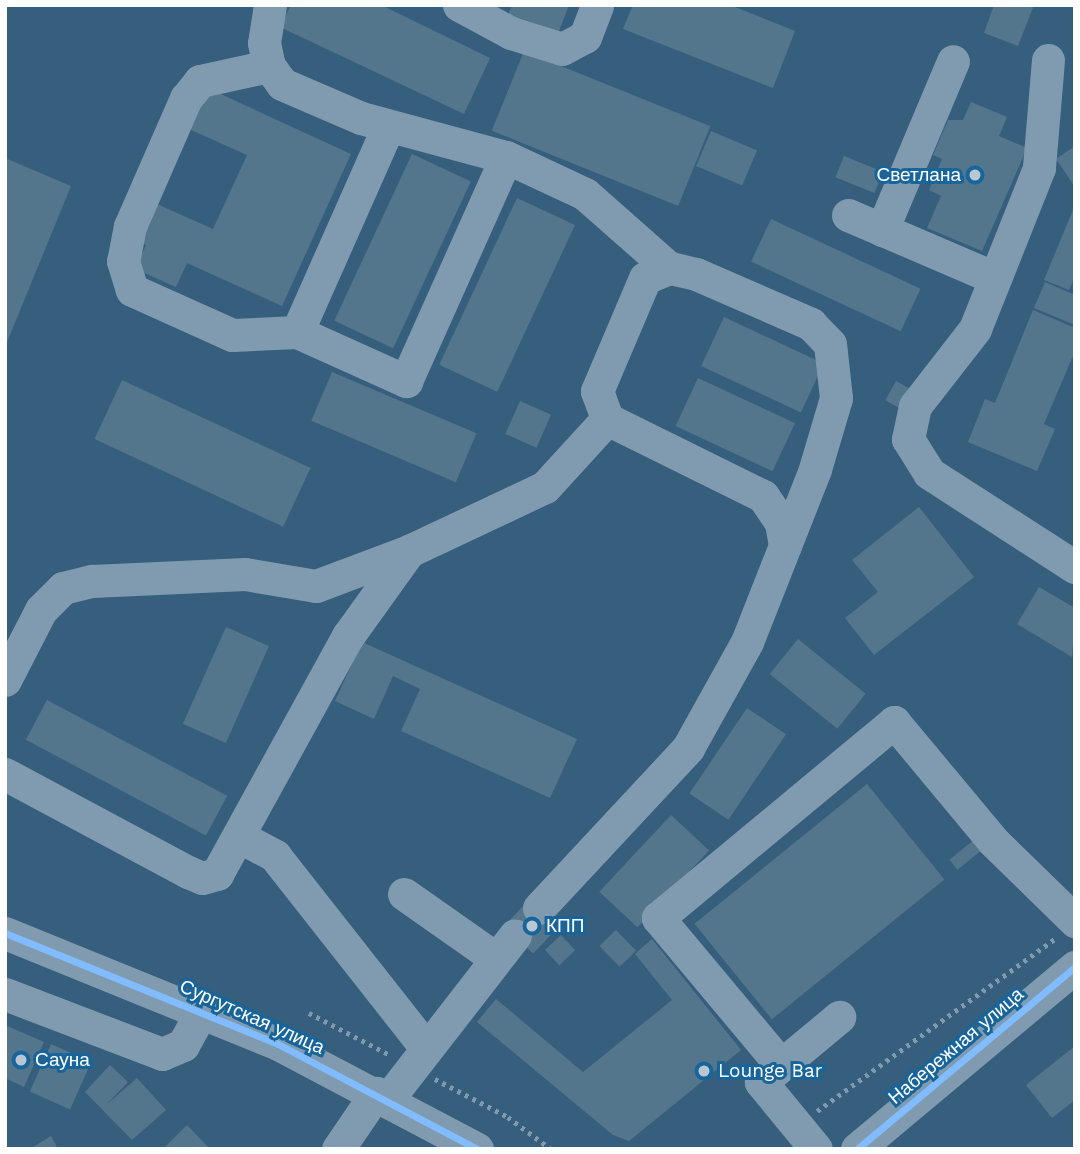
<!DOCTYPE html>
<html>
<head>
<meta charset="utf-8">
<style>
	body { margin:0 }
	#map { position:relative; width:1080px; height:1154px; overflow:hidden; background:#355f7d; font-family:"Work Sans",sans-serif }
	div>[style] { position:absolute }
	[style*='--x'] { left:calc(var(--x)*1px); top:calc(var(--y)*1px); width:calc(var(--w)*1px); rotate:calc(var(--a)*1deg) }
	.building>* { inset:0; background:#54768d; transform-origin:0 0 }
	.path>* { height:4.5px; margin-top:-2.25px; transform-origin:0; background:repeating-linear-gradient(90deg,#809baf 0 3.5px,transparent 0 8.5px) }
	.minor>* { height:33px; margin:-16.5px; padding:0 16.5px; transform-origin:16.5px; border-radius:16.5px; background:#809baf }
	.cycleway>* { height:7px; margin:-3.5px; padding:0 3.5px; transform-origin:3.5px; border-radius:3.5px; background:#80bcff }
	.dots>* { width:19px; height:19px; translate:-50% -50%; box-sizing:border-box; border:4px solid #17659b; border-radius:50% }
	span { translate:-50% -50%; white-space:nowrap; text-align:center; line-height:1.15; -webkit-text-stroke:6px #17659b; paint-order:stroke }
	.poi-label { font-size:19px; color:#fff }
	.right { translate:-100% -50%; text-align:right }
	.left { translate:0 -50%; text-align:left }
	.street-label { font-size:19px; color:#fff }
	.frame { position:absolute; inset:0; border:7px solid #fff; pointer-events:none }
</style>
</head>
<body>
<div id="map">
	<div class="building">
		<i style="clip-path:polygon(291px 5px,381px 5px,490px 58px,464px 114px,280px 27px)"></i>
		<i style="clip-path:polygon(512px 5px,569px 5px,558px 34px,508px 15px)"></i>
		<i style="clip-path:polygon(633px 5px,730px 5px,795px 31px,773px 88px,623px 29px)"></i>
		<i style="clip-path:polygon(994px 5px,1034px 5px,1018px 46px,984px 33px)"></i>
		<i style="left:524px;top:51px;width:201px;height:86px;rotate:22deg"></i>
		<i style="clip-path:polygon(201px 85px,351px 154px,282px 306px,187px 263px,176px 287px,135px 269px,146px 245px,133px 238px,150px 201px,213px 229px,247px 155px,182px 126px)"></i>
		<i style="clip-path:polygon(971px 102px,1007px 117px,999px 136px,1027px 148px,982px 251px,927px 228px,941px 196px,929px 190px,942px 159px,933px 155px,948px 120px,963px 120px)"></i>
		<i style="left:711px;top:131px;width:50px;height:38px;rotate:23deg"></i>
		<i style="clip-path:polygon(1075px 146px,1075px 187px,1056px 159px)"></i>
		<i style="left:412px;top:154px;width:65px;height:184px;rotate:25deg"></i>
		<i style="left:844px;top:156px;width:42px;height:23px;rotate:22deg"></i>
		<i style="clip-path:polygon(5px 158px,71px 186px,5px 347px)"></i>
		<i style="left:517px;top:198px;width:64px;height:184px;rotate:25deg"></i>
		<i style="clip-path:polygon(1075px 205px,1075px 276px,1069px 290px,1044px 280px)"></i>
		<i style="left:771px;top:219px;width:165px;height:47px;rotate:25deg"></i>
		<i style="clip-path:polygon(1045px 282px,1075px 295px,1075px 325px,1034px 308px)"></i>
		<i style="clip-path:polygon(1033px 310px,1075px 328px,1075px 351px,1044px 424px,1055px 429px,1037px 471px,968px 442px,985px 399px,995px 403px)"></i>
		<i style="left:724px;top:317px;width:110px;height:54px;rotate:25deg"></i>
		<i style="left:332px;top:372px;width:157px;height:53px;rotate:23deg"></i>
		<i style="left:698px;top:378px;width:107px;height:53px;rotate:25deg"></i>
		<i style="left:122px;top:380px;width:208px;height:65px;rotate:25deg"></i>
		<i style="left:896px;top:381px;width:23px;height:22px;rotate:29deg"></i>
		<i style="left:520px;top:401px;width:34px;height:36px;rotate:24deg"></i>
		<i style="clip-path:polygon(919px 507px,974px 577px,874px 655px,845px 618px,878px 592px,852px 560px)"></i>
		<i style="clip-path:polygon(1039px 587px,1075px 608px,1072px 657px,1017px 624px)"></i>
		<i style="left:226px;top:627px;width:47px;height:106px;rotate:24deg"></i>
		<i style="left:798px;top:639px;width:87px;height:45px;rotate:39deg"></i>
		<i style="clip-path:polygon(362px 642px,577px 739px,550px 798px,401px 731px,420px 689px,393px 676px,374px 719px,335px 701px)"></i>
		<i style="left:47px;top:700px;width:204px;height:45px;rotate:28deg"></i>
		<i style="left:747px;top:708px;width:47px;height:103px;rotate:34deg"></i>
		<i style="left:867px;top:784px;width:123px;height:222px;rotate:51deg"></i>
		<i style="left:671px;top:815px;width:52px;height:105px;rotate:43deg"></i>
		<i style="left:975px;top:839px;width:13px;height:33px;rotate:51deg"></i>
		<i style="left:530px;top:899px;width:40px;height:37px;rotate:44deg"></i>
		<i style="left:616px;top:930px;width:29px;height:23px;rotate:46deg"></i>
		<i style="left:561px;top:935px;width:21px;height:22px;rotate:47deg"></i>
		<i style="clip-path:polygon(652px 939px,741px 1050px,629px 1141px,613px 1135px,477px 1022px,496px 999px,583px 1072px,672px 1000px,635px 954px)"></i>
		<i style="clip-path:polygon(5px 1025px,44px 1042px,24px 1087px,5px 1078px)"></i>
		<i style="left:51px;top:1044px;width:44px;height:52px;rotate:24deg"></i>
		<i style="clip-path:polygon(1075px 1046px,1075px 1100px,1052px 1118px,1026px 1085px)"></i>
		<i style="clip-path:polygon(110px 1065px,128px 1082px,106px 1105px,137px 1078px,166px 1110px,132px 1140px,85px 1092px)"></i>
		<i style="clip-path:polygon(187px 1125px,210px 1149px,163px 1149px)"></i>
		<i style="clip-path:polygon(51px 1136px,58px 1149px,30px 1149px)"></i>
	</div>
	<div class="path">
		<i style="--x:309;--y:1013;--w:91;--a:27.4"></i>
		<i style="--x:435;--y:1079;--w:82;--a:27.5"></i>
		<i style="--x:508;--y:1117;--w:54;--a:36.7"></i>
		<i style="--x:817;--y:1111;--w:296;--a:-35.9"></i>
	</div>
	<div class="minor">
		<i style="--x:270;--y:5;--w:38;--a:99"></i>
		<i style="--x:264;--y:43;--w:24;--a:78"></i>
		<i style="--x:269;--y:66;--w:22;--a:54"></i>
		<i style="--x:282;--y:84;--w:86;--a:23.3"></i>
		<i style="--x:361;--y:118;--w:150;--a:15.1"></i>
		<i style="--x:506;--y:157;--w:87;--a:25.1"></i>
		<i style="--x:585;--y:194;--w:112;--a:41.4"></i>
		<i style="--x:459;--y:5;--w:59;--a:28.3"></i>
		<i style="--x:511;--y:33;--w:53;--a:17.4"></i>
		<i style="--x:562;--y:49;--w:26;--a:-28"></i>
		<i style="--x:585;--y:37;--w:34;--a:-69"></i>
		<i style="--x:1048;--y:60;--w:108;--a:94.8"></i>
		<i style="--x:1039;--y:168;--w:173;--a:111.7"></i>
		<i style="--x:975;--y:329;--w:98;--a:127.9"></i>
		<i style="--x:915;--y:406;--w:34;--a:102"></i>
		<i style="--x:908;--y:439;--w:40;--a:58"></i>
		<i style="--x:929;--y:473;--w:174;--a:32.8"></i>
		<i style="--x:269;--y:66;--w:71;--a:167.7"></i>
		<i style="--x:200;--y:81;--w:22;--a:129"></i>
		<i style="--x:186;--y:98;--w:140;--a:113.6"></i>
		<i style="--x:130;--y:226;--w:36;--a:101"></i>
		<i style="--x:123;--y:261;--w:30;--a:73"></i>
		<i style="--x:132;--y:290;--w:110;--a:24.2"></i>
		<i style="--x:232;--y:335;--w:65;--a:-2.6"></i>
		<i style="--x:388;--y:127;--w:224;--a:113.9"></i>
		<i style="--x:297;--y:332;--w:120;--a:24.2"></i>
		<i style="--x:406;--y:381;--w:245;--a:-65.9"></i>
		<i style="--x:848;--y:215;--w:160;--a:23.2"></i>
		<i style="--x:882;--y:230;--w:183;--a:-67.2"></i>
		<i style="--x:5;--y:680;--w:79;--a:-62.8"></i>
		<i style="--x:41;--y:610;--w:31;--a:-45"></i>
		<i style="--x:63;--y:588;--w:30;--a:-14"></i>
		<i style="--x:92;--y:581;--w:153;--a:-2.6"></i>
		<i style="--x:245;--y:574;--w:72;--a:9.6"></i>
		<i style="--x:316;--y:586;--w:99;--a:-20.6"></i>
		<i style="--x:5;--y:774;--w:208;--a:28.2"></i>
		<i style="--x:188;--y:872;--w:15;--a:23"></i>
		<i style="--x:202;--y:878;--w:16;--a:-15"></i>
		<i style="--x:217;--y:874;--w:272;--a:-61.2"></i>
		<i style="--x:348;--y:636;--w:105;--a:-54.3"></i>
		<i style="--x:409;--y:551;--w:150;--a:-25.2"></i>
		<i style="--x:545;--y:487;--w:92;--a:-47.6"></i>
		<i style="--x:240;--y:837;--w:40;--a:28"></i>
		<i style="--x:275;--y:856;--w:244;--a:51.8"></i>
		<i style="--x:404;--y:894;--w:111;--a:35.1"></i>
		<i style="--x:539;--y:908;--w:219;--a:-47"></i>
		<i style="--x:688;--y:748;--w:121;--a:-60.9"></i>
		<i style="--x:747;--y:642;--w:186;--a:-68.5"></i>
		<i style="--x:815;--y:469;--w:74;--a:-73.5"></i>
		<i style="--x:836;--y:398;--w:54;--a:-96.3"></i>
		<i style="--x:830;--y:344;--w:28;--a:-134"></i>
		<i style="--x:811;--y:324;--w:125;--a:-156.5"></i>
		<i style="--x:696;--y:274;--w:28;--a:-167"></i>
		<i style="--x:669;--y:268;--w:26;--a:157"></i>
		<i style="--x:645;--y:278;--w:123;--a:113"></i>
		<i style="--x:597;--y:391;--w:30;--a:70"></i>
		<i style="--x:607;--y:419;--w:174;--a:26.3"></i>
		<i style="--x:763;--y:496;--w:32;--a:56"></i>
		<i style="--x:781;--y:523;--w:23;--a:80"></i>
		<i style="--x:5;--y:933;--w:295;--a:22.1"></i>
		<i style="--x:278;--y:1044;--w:225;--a:27.8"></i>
		<i style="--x:5;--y:994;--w:168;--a:20.9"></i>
		<i style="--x:162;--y:1054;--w:23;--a:-23"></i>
		<i style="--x:183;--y:1045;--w:39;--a:-61"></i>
		<i style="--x:781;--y:1065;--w:192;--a:-129.9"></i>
		<i style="--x:658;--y:918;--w:307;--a:-39.7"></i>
		<i style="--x:894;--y:722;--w:155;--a:50.2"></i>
		<i style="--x:993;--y:841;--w:115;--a:44.3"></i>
		<i style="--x:388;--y:1099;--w:207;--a:-52.2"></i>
		<i style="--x:338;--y:1149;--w:68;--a:-55.8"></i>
		<i style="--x:816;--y:1149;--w:87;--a:-129.4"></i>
		<i style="--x:761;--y:1082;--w:102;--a:-39.8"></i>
		<i style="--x:857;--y:1149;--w:284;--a:-39.9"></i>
	</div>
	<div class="cycleway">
		<i style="--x:5;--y:933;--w:295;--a:22.1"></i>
		<i style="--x:278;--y:1044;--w:225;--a:27.8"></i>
		<i style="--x:857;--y:1149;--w:284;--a:-39.9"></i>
	</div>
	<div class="dots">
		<i style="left:975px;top:175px;background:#b8c7d2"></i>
		<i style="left:532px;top:926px;background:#b8c7d2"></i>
		<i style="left:21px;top:1060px;background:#b8c7d2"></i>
		<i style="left:704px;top:1071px;background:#b8c7d2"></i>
	</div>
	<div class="poi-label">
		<span class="right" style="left:961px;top:175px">Светлана</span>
		<span class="left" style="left:546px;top:926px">КПП</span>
		<span class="left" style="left:35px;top:1060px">Сауна</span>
		<span class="left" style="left:718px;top:1071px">Lounge Bar</span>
	</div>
	<div class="street-label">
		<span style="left:252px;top:1017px;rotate:24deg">Сургутская улица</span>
		<span style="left:956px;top:1046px;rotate:-40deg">Набережная улица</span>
	</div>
	<div class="frame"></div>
</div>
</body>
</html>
